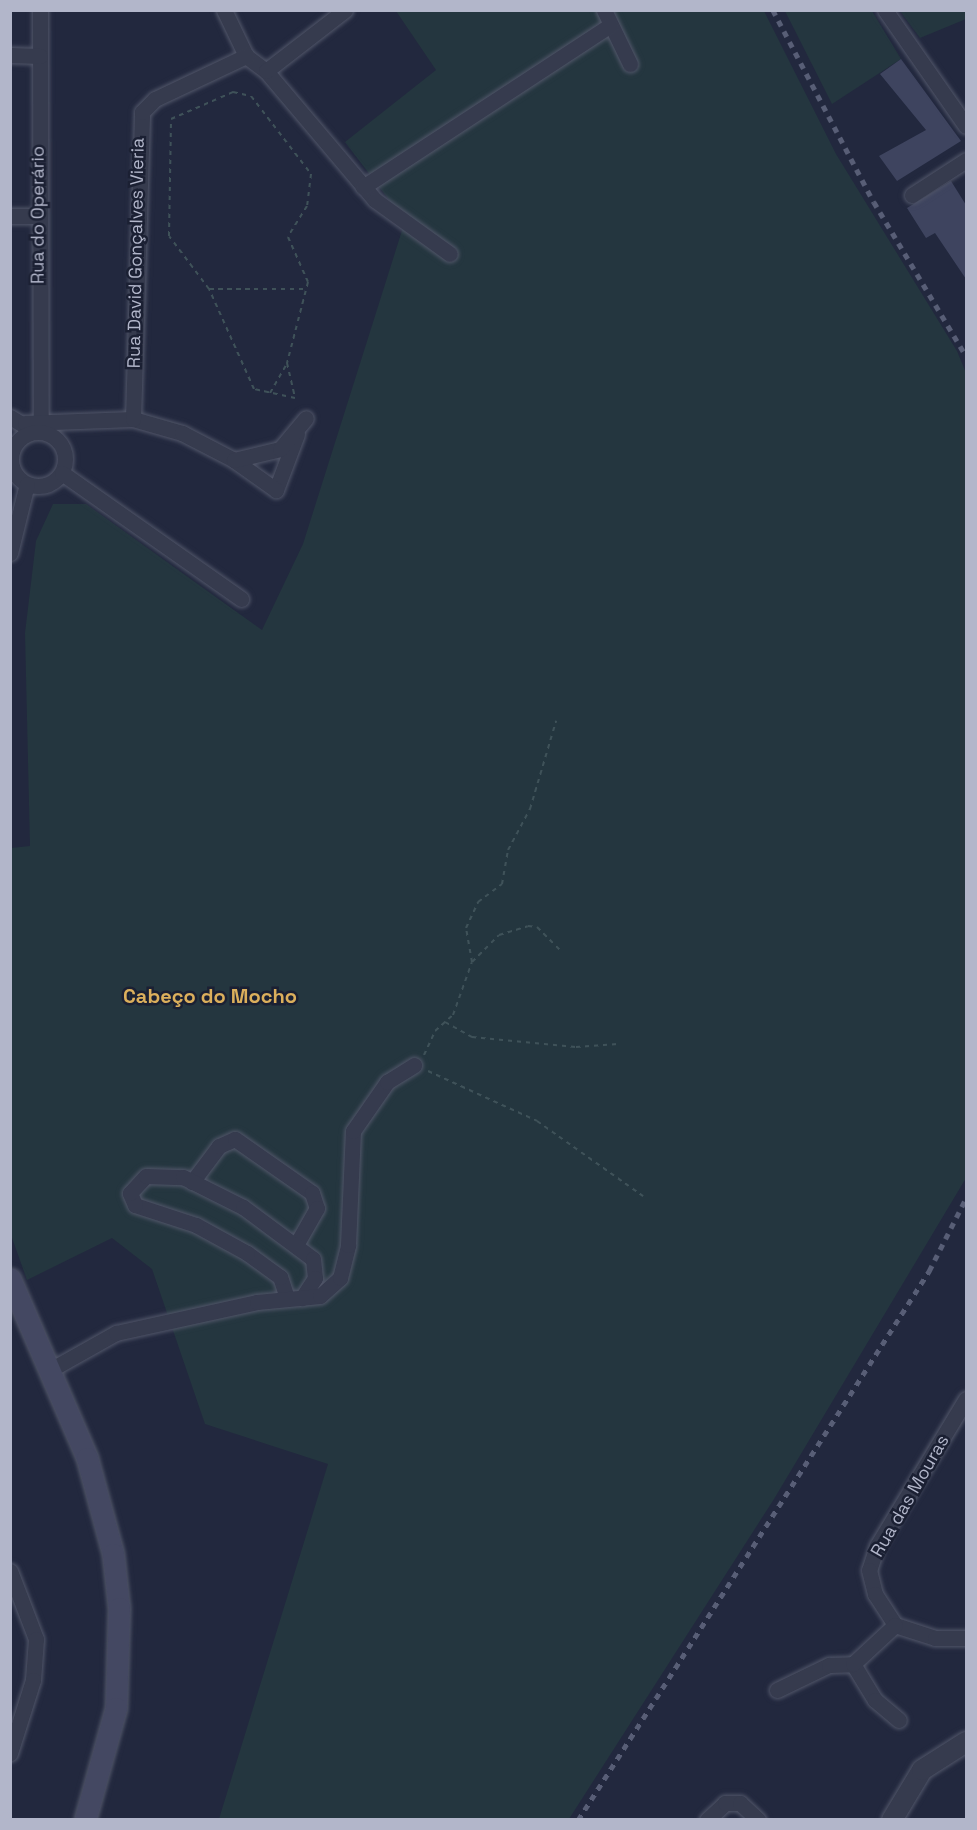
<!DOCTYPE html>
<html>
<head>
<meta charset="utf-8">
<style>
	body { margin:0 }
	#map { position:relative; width:977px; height:1830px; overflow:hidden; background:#22283e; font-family:"Space Grotesk",sans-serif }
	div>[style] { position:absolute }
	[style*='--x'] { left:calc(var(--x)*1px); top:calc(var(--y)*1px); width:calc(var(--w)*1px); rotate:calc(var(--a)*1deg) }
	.green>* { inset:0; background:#24363f }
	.building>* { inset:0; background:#3e445f }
	.path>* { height:2px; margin-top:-1px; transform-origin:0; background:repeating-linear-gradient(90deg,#3f5259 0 4.5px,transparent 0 9px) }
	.roads { filter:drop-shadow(0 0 2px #515669) drop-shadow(0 0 2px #515669) }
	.minor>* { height:15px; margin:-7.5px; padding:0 7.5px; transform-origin:7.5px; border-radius:7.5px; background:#363b4e }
	.minor>.ring { margin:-7.5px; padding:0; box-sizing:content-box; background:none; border:15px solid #363b4e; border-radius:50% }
	.tertiary>* { height:20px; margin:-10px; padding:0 10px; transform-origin:10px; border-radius:10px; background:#363b4e }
	.secondary>* { height:21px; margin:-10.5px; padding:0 10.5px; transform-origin:10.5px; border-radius:10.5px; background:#444862 }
	.rail>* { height:4.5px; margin-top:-2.25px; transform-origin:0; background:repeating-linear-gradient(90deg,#585e76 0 6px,transparent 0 12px) }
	span { translate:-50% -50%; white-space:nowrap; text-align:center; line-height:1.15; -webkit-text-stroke:5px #1b2033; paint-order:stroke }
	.street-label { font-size:18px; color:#b2b6ca }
	.neighbourhood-label { font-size:20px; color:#dbaf5c; font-weight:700 }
	.frame { position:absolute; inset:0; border:12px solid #b2b6ca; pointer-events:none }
</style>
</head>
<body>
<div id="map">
	<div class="green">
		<i style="clip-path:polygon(396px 11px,764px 11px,836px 154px,957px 351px,966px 373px,966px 1178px,774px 1499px,569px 1819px,219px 1819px,328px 1464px,205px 1424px,152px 1269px,112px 1238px,27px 1280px,11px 1235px,11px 848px,30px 846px,25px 633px,36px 541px,53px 504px,86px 504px,262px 630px,303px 544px,405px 221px,345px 142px,436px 70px)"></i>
		<i style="clip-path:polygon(785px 11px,872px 11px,901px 59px,832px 104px)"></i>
		<i style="clip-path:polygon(900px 11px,966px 11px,966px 19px,920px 38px)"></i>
	</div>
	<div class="building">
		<i style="clip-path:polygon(901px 59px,961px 141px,897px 181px,879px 156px,926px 130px,880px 74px)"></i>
		<i style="clip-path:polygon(951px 181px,966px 205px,966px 279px,935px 233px,926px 238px,907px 208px)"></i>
	</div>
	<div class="path">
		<i style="--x:233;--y:92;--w:18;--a:13"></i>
		<i style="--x:251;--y:96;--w:98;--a:52.4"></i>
		<i style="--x:311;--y:174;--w:32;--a:97"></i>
		<i style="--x:307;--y:206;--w:36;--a:122"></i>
		<i style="--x:288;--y:237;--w:49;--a:66"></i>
		<i style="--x:308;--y:282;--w:84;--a:104.5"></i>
		<i style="--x:287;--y:363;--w:36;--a:77"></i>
		<i style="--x:295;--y:398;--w:42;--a:-167.6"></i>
		<i style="--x:254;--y:389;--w:110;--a:-114.2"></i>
		<i style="--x:209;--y:289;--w:66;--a:-127"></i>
		<i style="--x:169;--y:236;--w:117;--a:-89"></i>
		<i style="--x:171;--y:119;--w:68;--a:-23.5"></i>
		<i style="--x:209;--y:289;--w:98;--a:0"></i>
		<i style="--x:270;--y:393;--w:34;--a:-60"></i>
		<i style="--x:472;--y:962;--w:38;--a:-45"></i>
		<i style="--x:499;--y:935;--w:30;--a:-17"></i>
		<i style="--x:528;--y:926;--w:9;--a:6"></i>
		<i style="--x:537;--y:927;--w:33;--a:45"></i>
		<i style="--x:445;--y:1022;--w:31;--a:29"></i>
		<i style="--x:472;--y:1037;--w:104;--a:5.5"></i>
		<i style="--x:576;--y:1047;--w:42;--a:-4.1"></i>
		<i style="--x:424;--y:1055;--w:26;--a:-65"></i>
		<i style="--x:435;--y:1031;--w:24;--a:-42"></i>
		<i style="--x:453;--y:1015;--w:56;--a:-70.3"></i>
		<i style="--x:472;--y:962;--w:35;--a:-100"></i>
		<i style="--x:466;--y:928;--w:29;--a:-65"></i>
		<i style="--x:478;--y:902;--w:30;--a:-37"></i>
		<i style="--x:502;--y:884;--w:35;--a:-80"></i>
		<i style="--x:508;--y:850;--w:47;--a:-61.8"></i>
		<i style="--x:530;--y:809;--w:92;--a:-73.5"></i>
		<i style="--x:428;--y:1071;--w:120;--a:24.6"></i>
		<i style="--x:537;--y:1121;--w:130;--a:35.3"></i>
	</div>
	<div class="roads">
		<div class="minor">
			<i style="--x:40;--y:10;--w:422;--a:89.9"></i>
			<i style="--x:224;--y:10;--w:51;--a:64.4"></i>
			<i style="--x:604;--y:10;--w:60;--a:64.3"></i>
			<i style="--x:885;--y:10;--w:141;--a:55.1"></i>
			<i style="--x:10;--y:55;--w:30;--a:2"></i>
			<i style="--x:246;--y:56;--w:25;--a:37"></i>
			<i style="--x:266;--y:71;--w:169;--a:49.8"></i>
			<i style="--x:375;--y:200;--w:92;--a:35.8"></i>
			<i style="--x:266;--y:71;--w:100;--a:-37.7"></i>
			<i style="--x:363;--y:187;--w:296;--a:-33.2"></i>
			<i style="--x:912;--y:195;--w:64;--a:-32.9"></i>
			<i style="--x:10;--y:216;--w:28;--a:0"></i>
			<i style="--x:10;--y:417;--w:26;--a:31"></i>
			<i style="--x:133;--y:419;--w:51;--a:15.9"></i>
			<i style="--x:182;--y:433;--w:59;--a:27.4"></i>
			<i style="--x:25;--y:423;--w:108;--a:-2.1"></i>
			<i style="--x:133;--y:419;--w:307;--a:-88.3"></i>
			<i style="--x:142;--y:112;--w:18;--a:-45"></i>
			<i style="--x:155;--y:99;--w:101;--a:-25.3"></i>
			<i class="ring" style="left:11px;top:432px;width:39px;height:39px"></i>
			<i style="--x:297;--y:434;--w:60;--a:110.6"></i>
			<i style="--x:276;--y:490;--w:52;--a:-144.5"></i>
			<i style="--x:234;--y:460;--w:47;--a:-13.4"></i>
			<i style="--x:280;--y:449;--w:40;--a:-50"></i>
			<i style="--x:62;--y:473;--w:219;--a:35.1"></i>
			<i style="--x:10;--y:553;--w:71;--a:-76.2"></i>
			<i style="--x:192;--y:1182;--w:45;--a:-53.1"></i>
			<i style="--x:219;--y:1146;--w:17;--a:-24"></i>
			<i style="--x:235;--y:1139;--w:94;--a:35"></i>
			<i style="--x:312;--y:1193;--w:16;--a:72"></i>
			<i style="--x:317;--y:1208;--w:43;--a:119.6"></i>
			<i style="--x:287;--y:1298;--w:22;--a:-108"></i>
			<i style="--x:280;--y:1277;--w:41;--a:-144"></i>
			<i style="--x:247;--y:1253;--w:58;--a:-151.2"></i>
			<i style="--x:196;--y:1225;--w:64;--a:-161.8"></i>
			<i style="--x:135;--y:1205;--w:13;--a:-113"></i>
			<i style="--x:130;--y:1193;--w:23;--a:-47"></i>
			<i style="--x:146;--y:1176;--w:37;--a:2"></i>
			<i style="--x:183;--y:1177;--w:67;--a:26.6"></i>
			<i style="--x:243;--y:1207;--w:87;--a:36.6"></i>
			<i style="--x:313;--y:1259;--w:19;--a:84"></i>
			<i style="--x:315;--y:1278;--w:24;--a:123"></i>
			<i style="--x:50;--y:1370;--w:76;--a:-29.3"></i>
			<i style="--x:116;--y:1333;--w:144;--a:-12.4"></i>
			<i style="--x:257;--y:1302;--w:63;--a:-5.4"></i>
			<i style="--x:320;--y:1296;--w:27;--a:-42"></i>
			<i style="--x:340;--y:1278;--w:34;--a:-76"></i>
			<i style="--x:348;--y:1245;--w:114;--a:-87.5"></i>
			<i style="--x:353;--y:1131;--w:60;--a:-55.2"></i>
			<i style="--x:387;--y:1082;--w:32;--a:-32"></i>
			<i style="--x:966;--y:1399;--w:172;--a:121.2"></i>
			<i style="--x:877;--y:1546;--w:25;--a:108"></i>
			<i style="--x:869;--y:1570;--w:25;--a:76"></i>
			<i style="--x:875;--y:1594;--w:37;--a:57"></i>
			<i style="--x:895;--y:1625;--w:42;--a:18"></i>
			<i style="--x:935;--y:1638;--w:31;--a:0"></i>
			<i style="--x:10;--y:1571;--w:73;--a:69.1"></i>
			<i style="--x:36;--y:1639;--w:41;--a:94.2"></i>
			<i style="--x:33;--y:1680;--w:77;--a:107.5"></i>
			<i style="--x:853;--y:1664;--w:42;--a:58.6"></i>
			<i style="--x:875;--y:1700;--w:31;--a:40"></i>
			<i style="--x:777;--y:1690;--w:58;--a:-25.7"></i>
			<i style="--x:829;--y:1665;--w:24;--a:-2"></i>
			<i style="--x:853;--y:1664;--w:57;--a:-42.9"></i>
			<i style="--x:707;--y:1820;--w:25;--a:-43"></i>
			<i style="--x:725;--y:1803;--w:15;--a:0"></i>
			<i style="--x:740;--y:1803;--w:25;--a:43"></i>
		</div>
		<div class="tertiary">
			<i style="--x:892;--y:1820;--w:58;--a:-59"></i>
			<i style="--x:922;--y:1770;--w:52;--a:-32.5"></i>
		</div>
		<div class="secondary">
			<i style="--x:10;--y:1279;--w:195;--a:66.7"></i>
			<i style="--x:87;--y:1458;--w:99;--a:74.8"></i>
			<i style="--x:113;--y:1554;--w:54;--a:83.7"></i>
			<i style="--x:119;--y:1608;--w:100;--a:91.7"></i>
			<i style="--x:116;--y:1708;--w:116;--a:105.5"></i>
		</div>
	</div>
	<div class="rail">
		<i style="--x:773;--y:10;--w:217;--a:62.3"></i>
		<i style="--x:874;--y:202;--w:179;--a:59.1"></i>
		<i style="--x:578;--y:1820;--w:652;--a:-57.41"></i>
		<i style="--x:929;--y:1271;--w:82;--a:-63.1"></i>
	</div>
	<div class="street-label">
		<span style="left:38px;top:215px;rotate:-90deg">Rua do Operário</span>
		<span style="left:136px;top:253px;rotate:-89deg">Rua David Gonçalves Vieria</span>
		<span style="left:910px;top:1496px;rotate:-60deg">Rua das Mouras</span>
	</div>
	<div class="neighbourhood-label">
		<span style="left:210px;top:996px">Cabeço do Mocho</span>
	</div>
	<div class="frame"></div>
</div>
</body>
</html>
